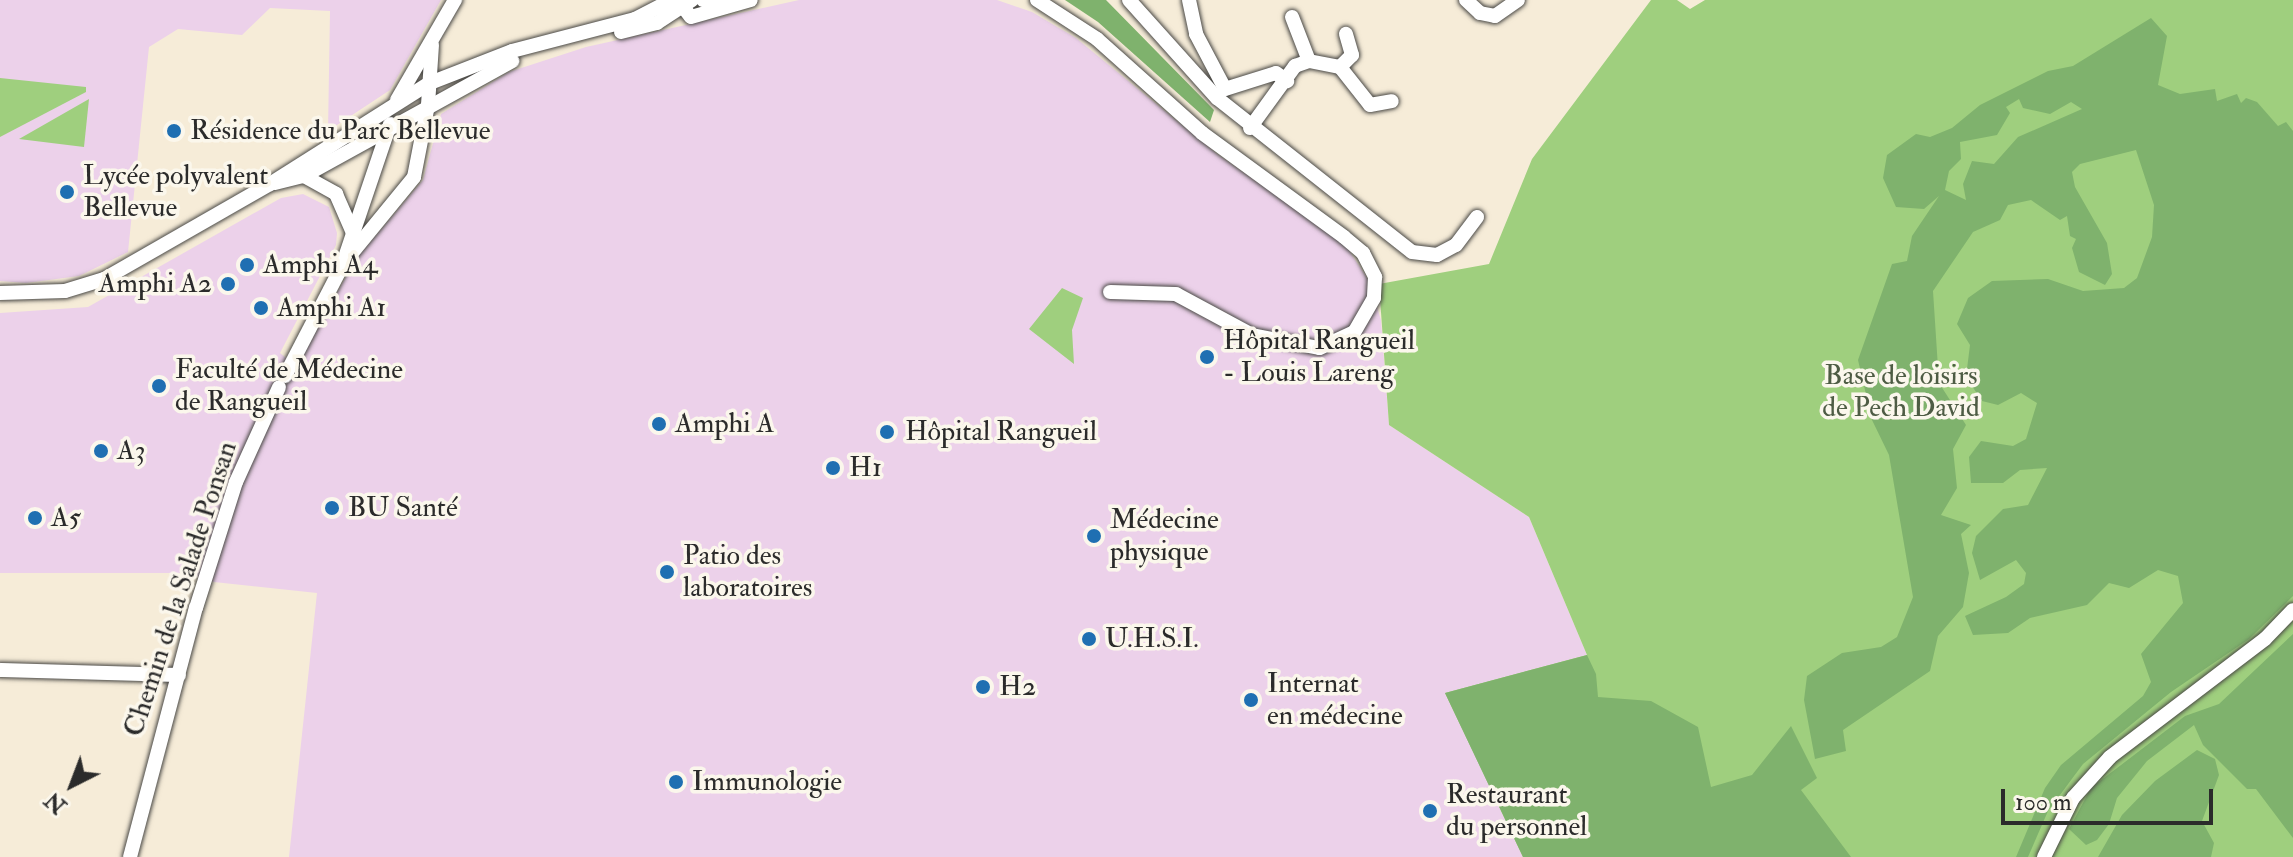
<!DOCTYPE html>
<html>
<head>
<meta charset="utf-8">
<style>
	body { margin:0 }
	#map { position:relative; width:2293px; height:857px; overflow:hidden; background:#f6ecd8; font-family:"IM FELL Double Pica",serif }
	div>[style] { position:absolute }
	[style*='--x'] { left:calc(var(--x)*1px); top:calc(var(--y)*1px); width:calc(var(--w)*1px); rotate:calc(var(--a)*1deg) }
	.built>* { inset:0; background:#ecd1ea }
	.green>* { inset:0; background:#9fcf7e }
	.forest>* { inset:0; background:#7fb26d }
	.roads { filter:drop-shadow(0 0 2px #494845) drop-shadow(0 0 2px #494845) }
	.minor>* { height:14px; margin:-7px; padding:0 7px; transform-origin:7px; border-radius:7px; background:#fff }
	.dots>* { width:22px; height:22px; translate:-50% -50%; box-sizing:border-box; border:4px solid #fbf7ec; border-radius:50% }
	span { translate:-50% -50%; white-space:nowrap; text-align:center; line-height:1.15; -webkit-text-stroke:7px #fbf7ec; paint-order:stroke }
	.poi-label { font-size:28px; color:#2b2b2b }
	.left { translate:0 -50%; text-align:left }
	.right { translate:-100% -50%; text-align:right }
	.park-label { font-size:28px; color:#4e5c44 }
	.street-label { font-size:28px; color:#2b2b2b }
	.north { position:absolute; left:32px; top:745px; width:80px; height:80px; -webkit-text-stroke:6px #fbf7ec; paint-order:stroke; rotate:222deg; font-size:22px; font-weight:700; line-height:32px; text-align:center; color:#2b2b2b }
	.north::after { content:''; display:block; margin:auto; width:28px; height:36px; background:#2b2b2b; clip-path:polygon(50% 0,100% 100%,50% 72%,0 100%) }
	.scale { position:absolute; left:2001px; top:789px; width:212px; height:36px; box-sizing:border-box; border:4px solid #2b2b2b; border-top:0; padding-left:10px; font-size:24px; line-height:28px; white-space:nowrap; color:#2b2b2b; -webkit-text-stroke:6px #fbf7ec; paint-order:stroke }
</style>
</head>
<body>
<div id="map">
	<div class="built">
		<i style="clip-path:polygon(0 0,441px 0,390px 90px,328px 131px,330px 11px,270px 8px,242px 35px,178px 29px,149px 47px,128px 252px,79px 276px,26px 283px,0 281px)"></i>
		<i style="clip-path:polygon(799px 0,997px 0,1032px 12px,1076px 38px,1217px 154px,1344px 243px,1369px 281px,1381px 320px,1389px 425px,1529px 517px,1587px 655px,1446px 693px,1523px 857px,289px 857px,317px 593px,214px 582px,187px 573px,0 573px,0 313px,88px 307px,281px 198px,303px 194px,329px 207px,337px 233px,336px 245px,280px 353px,296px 366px,356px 259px,423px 180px,441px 114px,509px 72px,586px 47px)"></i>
	</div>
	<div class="green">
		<i style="clip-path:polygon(1651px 0,1677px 0,1690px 9px,1705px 0,2293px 0,2293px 857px,1523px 857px,1445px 693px,1587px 655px,1529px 517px,1389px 425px,1379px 284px,1489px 264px,1532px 159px)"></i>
		<i style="clip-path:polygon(0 78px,86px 87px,86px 92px,0 137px)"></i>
		<i style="clip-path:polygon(89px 99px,84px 147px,19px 139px)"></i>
		<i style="clip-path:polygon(1062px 288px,1083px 298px,1072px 330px,1074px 364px,1029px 329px)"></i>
	</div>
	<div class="forest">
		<i style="clip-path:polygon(1065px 0,1106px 0,1214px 110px,1210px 122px,1098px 22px)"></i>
		<i style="clip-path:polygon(evenodd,2151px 18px,2167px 36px,2158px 85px,2180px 94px,2215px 89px,2217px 101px,2237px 94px,2241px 103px,2246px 98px,2257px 102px,2278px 126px,2286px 122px,2293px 131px,2293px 596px,2249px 639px,2171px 692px,2083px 764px,2048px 811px,2028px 857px,2016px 857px,2045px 788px,2061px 765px,2143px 696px,2151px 682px,2141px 654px,2183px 603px,2178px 576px,2158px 570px,2129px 588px,2109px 583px,2087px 605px,2030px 618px,2008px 633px,1973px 635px,1965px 616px,2006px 597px,2024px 584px,2026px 573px,2016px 560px,1980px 580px,1972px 553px,1976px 536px,2003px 509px,2028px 505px,2047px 468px,2020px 470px,2003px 483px,1971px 483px,1969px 457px,1981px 441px,2013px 446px,2026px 439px,2037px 403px,2021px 393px,1998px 405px,1982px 401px,1966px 377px,1970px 345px,1957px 324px,1968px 298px,1992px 281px,2048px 279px,2083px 291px,2124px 288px,2137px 278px,2152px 237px,2154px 205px,2136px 150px,2080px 164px,2072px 172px,2075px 187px,2107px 243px,2112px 274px,2105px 285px,2079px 272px,2072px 248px,2076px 239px,2070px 236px,2067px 216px,2060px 220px,2031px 200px,2008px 205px,2000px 220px,1973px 232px,1933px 291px,1939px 383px,1966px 425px,1953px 449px,1957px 488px,1941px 515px,1971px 525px,1961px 534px,1969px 573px,1963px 607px,1938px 636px,1930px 671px,1843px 730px,1846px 751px,1815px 759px,1804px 700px,1807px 676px,1842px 653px,1881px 647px,1897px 637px,1913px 597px,1889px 455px,1872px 420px,1858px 360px,1892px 264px,1907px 261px,1912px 236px,1939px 196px,1924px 209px,1896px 207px,1883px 178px,1887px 155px,1916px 134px,1930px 137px,1952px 128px,1980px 105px,2048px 71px,2073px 66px,2151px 18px,2019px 99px,2023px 108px,2050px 114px,2071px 102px,2082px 109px,2018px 137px,1994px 164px,1972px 161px,1963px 184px,1966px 200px,1945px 190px,1949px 171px,1961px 159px,1960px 142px,1997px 135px,2010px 113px,2006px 107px,2019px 99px)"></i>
		<i style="clip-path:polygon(2293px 634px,2293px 838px,2256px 789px,2247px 789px,2203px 745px,2194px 725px,2147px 761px,2117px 798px,2109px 824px,2097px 840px,2086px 845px,2069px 829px,2091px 788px,2185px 716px,2219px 704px)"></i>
		<i style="clip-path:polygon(1587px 655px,1596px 674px,1598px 697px,1651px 701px,1698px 727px,1711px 787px,1752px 775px,1791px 726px,1817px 778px,1801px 790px,1851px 857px,1523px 857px,1445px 693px)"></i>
		<i style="clip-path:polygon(2197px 750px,2215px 759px,2219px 775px,2202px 821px,2214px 843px,2211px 857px,2098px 857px,2122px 815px,2155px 781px)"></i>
	</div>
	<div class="roads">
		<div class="minor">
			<i style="--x:678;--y:0;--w:21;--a:53"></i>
			<i style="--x:691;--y:17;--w:62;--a:-15.8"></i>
			<i style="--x:703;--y:0;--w:24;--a:15"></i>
			<i style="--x:1037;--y:0;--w:72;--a:33"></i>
			<i style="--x:1097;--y:39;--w:141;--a:41.8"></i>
			<i style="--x:1202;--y:133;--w:176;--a:36.2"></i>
			<i style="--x:1344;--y:237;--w:25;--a:40"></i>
			<i style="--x:1363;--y:253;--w:27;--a:63"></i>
			<i style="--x:1375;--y:277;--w:21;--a:93"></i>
			<i style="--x:1374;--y:298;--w:39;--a:120"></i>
			<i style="--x:1354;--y:332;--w:38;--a:155"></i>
			<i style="--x:1319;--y:348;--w:68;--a:-169"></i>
			<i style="--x:1252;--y:335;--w:86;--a:-151.7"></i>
			<i style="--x:1176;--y:294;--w:66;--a:-178.3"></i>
			<i style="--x:1129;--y:0;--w:132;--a:48.1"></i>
			<i style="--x:1217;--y:98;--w:248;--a:38.3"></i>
			<i style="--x:1412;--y:252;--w:25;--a:7"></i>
			<i style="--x:1437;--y:255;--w:21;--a:-28"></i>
			<i style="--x:1456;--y:245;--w:35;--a:-53"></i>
			<i style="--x:1189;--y:0;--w:35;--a:78"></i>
			<i style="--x:1196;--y:34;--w:62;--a:62.2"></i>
			<i style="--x:1225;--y:89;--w:53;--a:-17.4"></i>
			<i style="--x:1276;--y:73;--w:14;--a:36"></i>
			<i style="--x:1466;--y:0;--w:19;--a:43"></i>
			<i style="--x:1480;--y:13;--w:15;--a:11"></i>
			<i style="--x:1495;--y:16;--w:28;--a:-35"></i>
			<i style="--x:1292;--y:17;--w:47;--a:68.9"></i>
			<i style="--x:621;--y:32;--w:37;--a:-14"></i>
			<i style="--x:657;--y:23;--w:42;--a:-33.3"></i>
			<i style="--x:1340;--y:67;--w:17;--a:-45"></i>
			<i style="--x:1352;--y:55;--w:22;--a:-106"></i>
			<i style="--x:397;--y:100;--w:116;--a:-59.9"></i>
			<i style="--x:1250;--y:128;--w:77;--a:-54"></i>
			<i style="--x:1295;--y:66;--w:15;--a:-20"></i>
			<i style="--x:1309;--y:61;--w:32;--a:11"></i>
			<i style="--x:1340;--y:67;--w:48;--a:51.7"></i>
			<i style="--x:1370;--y:105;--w:22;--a:-10"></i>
			<i style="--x:304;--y:176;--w:37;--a:29"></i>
			<i style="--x:336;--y:194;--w:43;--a:66.4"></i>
			<i style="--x:275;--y:183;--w:30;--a:-14"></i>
			<i style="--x:304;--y:176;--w:238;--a:-28.9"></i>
			<i style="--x:347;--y:259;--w:106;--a:-50.7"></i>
			<i style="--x:414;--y:177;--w:73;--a:-79"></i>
			<i style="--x:428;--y:105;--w:60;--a:-86.2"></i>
			<i style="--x:0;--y:293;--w:65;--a:-1.8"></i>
			<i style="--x:65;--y:291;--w:41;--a:-17.1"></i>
			<i style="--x:104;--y:279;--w:191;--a:-29.8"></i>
			<i style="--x:270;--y:184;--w:189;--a:-32.3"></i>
			<i style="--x:430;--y:83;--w:88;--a:-21.3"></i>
			<i style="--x:512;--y:51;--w:127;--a:-14.6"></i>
			<i style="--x:635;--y:19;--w:42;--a:-27.2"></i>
			<i style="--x:285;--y:376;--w:124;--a:-62.6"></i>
			<i style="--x:342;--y:266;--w:150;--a:-71.3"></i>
			<i style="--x:0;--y:670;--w:179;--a:1.6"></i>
			<i style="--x:130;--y:857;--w:258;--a:-75.2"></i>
			<i style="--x:196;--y:608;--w:132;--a:-72.4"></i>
			<i style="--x:236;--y:482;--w:104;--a:-65.6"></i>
			<i style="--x:2044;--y:857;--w:66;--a:-63.8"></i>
			<i style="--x:2073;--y:798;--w:55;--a:-47.9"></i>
			<i style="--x:2110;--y:757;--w:195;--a:-37.3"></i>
			<i style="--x:2265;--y:639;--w:40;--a:-46"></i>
		</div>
	</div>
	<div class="dots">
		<i style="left:174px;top:131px;background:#1f6fb2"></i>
		<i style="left:67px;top:192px;background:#1f6fb2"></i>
		<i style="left:247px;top:265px;background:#1f6fb2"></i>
		<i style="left:228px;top:284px;background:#1f6fb2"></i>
		<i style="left:261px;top:308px;background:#1f6fb2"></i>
		<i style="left:1207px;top:357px;background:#1f6fb2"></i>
		<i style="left:159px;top:386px;background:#1f6fb2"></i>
		<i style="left:659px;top:424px;background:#1f6fb2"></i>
		<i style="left:887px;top:432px;background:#1f6fb2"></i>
		<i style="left:101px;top:451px;background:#1f6fb2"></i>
		<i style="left:833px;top:468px;background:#1f6fb2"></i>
		<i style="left:332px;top:508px;background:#1f6fb2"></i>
		<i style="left:35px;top:518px;background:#1f6fb2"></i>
		<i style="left:1094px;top:536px;background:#1f6fb2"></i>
		<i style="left:667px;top:572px;background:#1f6fb2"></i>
		<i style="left:1089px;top:639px;background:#1f6fb2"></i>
		<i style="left:983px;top:687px;background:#1f6fb2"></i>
		<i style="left:1251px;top:700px;background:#1f6fb2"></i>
		<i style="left:676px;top:782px;background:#1f6fb2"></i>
		<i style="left:1430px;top:811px;background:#1f6fb2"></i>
	</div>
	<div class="poi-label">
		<span class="left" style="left:190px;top:131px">Résidence du Parc Bellevue</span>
		<span class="left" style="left:83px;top:192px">Lycée polyvalent<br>Bellevue</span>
		<span class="left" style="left:263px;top:265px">Amphi A4</span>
		<span class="right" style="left:212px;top:284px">Amphi A2</span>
		<span class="left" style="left:277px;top:308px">Amphi A1</span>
		<span class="left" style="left:1223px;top:357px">Hôpital Rangueil<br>- Louis Lareng</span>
		<span class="left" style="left:175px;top:386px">Faculté de Médecine<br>de Rangueil</span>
		<span class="left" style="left:675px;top:424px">Amphi A</span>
		<span class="left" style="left:905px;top:432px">Hôpital Rangueil</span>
		<span class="left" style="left:117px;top:451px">A3</span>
		<span class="left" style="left:849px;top:468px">H1</span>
		<span class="left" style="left:348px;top:508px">BU Santé</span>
		<span class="left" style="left:51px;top:518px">A5</span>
		<span class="left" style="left:1110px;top:536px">Médecine<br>physique</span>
		<span class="left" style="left:683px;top:572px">Patio des<br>laboratoires</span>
		<span class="left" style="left:1105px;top:639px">U.H.S.I.</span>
		<span class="left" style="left:1267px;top:700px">Internat<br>en médecine</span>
		<span class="left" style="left:999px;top:687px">H2</span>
		<span class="left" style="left:692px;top:782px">Immunologie</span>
		<span class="left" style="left:1446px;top:811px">Restaurant<br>du personnel</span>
	</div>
	<div class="park-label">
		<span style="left:1901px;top:392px">Base de loisirs<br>de Pech David</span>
	</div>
	<div class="street-label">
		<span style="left:181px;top:589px;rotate:-72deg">Chemin de la Salade Ponsan</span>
	</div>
	<div class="north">N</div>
	<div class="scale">100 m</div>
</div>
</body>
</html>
